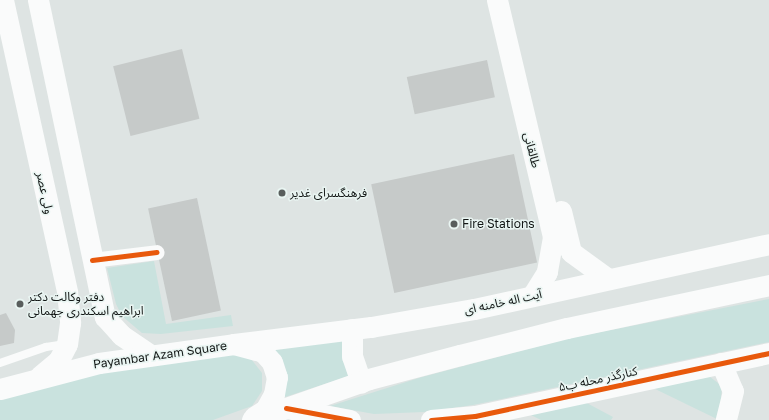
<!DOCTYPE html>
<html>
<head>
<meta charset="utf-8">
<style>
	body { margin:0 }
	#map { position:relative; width:769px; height:420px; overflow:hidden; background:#dee4e3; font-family:"Golos Text","Noto Sans Arabic",sans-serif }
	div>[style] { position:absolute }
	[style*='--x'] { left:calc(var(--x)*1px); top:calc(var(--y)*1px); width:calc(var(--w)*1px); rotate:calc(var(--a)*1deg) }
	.green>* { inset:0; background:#c9e2de }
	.building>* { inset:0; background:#c6cac9; transform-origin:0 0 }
	.lane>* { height:8px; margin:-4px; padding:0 4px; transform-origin:4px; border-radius:4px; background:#fafbfb }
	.street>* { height:15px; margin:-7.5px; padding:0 7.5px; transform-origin:7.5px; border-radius:7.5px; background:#fafbfb }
	.secondary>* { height:21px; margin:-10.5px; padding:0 10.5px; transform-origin:10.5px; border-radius:10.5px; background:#fafbfb }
	.cycleway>* { height:5px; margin:-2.5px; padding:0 2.5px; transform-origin:2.5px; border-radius:2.5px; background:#e8590c }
	.dots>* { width:11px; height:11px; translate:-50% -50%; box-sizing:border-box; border:2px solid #e9f5f2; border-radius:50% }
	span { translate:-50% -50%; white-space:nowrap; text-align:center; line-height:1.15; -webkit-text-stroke:3px #e9f5f2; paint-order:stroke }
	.street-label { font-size:12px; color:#121615 }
	.poi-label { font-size:12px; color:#121615 }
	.left { translate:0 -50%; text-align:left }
</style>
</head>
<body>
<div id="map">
	<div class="green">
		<i style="clip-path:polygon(154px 261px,166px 324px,231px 315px,233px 326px,161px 334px,142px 333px,122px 316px,116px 304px,107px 268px)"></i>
		<i style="clip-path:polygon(769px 299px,769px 342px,473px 405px,424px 412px,374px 414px,330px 406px,422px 377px,570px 338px)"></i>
		<i style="clip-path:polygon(343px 340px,352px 375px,279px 399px,269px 347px)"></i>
		<i style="clip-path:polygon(233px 354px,251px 359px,262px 373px,262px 391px,252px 406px,213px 420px,0 420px,0 397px,100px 371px)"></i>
		<i style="clip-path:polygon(706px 374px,722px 386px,719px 420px,651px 387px)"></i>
		<i style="clip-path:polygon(583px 401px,613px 417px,611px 420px,541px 420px,531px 415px,546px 408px)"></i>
	</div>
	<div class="building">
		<i style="left:182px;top:49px;width:72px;height:71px;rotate:76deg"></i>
		<i style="left:487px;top:60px;width:38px;height:82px;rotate:78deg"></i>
		<i style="left:514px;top:154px;width:111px;height:146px;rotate:78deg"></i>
		<i style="left:197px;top:198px;width:115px;height:50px;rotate:78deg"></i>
		<i style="clip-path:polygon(6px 313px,15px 330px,14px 343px,0 346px,0 315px)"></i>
	</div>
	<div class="lane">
		<i style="--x:0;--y:363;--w:49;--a:-19.2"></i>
		<i style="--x:46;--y:347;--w:18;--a:-9"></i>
	</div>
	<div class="street">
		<i style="--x:92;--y:260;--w:65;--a:-7"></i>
	</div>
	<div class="secondary">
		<i style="--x:3;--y:0;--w:299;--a:77.6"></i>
		<i style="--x:67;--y:292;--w:31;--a:84"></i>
		<i style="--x:70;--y:323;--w:21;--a:98"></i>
		<i style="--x:67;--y:344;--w:18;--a:117"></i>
		<i style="--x:59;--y:360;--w:25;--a:140"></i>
		<i style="--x:38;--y:0;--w:324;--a:78.1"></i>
		<i style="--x:105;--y:317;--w:24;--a:48"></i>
		<i style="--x:121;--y:335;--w:36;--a:34"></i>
		<i style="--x:497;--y:0;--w:244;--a:76.7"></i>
		<i style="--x:553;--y:237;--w:36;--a:100"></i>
		<i style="--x:547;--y:272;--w:28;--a:122"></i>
		<i style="--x:561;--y:211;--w:42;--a:76.3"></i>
		<i style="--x:571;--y:252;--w:46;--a:36.1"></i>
		<i style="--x:352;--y:329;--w:27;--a:90"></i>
		<i style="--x:352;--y:356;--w:28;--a:71"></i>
		<i style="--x:234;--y:344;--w:138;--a:-7.1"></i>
		<i style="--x:371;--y:327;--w:105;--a:-9.9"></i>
		<i style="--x:474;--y:309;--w:302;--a:-12.4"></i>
		<i style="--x:721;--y:363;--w:30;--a:67"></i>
		<i style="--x:733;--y:391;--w:30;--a:104"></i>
		<i style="--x:0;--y:389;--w:102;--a:-14.7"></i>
		<i style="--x:99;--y:363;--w:136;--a:-8"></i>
		<i style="--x:234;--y:344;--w:30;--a:15"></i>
		<i style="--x:263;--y:352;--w:13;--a:48"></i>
		<i style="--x:272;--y:362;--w:16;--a:72"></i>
		<i style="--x:277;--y:377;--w:17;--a:100"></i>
		<i style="--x:274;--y:394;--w:18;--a:119"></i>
		<i style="--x:265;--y:410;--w:13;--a:148"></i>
		<i style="--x:287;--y:408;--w:64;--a:10.8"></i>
		<i style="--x:252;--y:420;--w:124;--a:-19.3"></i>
		<i style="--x:369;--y:379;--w:94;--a:-14.8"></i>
		<i style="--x:460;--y:355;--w:110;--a:-14.2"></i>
		<i style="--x:567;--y:328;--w:207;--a:-12"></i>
		<i style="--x:431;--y:420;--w:44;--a:-5.2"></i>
		<i style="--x:475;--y:416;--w:301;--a:-12.1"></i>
	</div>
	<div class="cycleway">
		<i style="--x:92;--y:260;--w:65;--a:-7"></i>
		<i style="--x:286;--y:408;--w:65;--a:10.6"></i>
		<i style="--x:431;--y:420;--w:44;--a:-5.2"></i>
		<i style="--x:475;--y:416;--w:301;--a:-12.1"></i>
	</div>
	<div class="dots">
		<i style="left:282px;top:193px;background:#595e5d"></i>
		<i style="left:454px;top:224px;background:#595e5d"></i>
		<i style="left:20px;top:304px;background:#595e5d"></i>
	</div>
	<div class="street-label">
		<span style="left:532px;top:150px;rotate:76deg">طالقانی</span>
		<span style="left:45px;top:193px;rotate:78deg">ولی عصر</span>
		<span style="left:503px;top:302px;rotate:-12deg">آیت اله خامنه ای</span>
		<span style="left:160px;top:355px;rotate:-8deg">Payambar Azam Square</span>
		<span style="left:598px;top:379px;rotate:-12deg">کنارگذر محله ب۵</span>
	</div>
	<div class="poi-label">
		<span class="left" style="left:290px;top:193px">فرهنگسرای غدیر</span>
		<span class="left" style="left:462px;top:224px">Fire Stations</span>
		<span class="left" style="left:28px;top:304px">دفتر وکالت دکتر<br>ابراهیم اسکندری جهمانی</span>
	</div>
</div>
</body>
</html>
